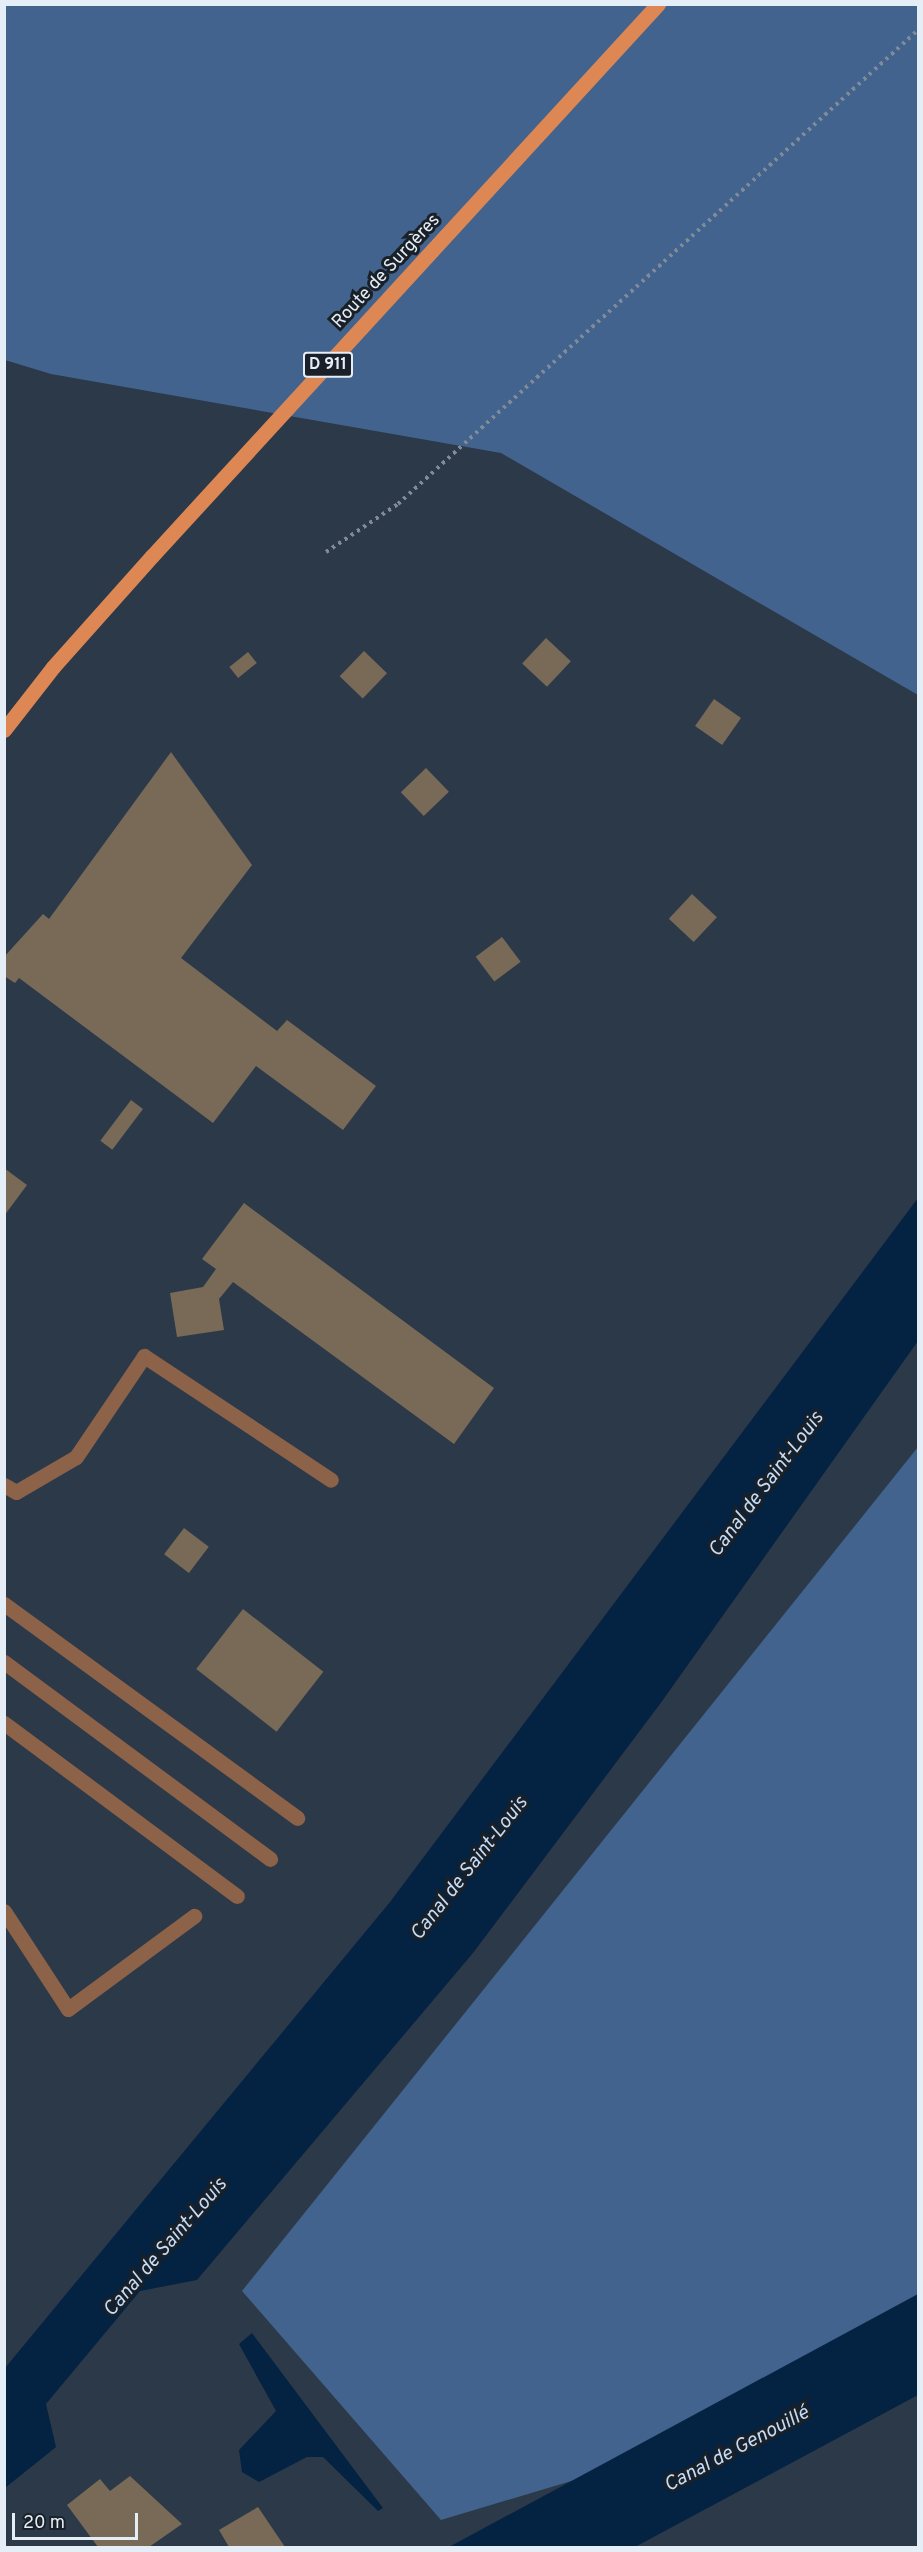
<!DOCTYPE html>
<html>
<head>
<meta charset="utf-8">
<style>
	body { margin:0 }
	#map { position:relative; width:923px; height:2552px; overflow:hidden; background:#2c3949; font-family:Overpass,sans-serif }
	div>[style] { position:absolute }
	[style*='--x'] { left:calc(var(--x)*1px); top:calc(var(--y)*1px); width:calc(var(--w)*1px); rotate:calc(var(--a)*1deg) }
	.green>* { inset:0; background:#42638d }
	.water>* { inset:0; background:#042342 }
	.building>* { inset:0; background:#786a57; transform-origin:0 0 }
	.path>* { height:4px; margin-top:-2px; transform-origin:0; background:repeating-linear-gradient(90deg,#808a98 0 3px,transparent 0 7.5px) }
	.minor>* { height:15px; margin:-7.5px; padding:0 7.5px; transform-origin:7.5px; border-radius:7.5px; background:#8c6249 }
	.major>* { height:15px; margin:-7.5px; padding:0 7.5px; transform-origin:7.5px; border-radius:7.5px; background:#dd8854 }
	span { translate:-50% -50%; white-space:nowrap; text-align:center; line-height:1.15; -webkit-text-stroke:6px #1a2027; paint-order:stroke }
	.shield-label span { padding:2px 4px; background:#1a2027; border:2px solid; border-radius:4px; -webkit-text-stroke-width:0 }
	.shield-label { font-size:16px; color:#e5edf7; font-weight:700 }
	.street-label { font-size:18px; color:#e5edf7 }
	.water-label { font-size:20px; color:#c4dcf8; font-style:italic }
	.frame { position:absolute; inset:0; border:6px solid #e5edf7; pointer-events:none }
	.scale { position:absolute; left:12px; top:2513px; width:126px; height:27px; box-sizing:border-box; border:3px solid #e5edf7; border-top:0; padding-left:8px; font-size:18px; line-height:21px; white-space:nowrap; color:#e5edf7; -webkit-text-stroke:4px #1a2027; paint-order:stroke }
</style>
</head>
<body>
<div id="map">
	<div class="green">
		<i style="clip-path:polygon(4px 5px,918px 5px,918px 695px,501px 453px,51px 374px,5px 360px)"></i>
		<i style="clip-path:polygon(918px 1447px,918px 2377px,441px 2520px,242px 2291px)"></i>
	</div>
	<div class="water">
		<i style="clip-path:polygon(918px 1198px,918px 1341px,660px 1704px,473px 1953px,197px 2280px,140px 2291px,46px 2404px,56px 2447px,5px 2488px,5px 2368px,390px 1902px)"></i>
		<i style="clip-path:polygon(918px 2294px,918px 2395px,635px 2547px,449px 2547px)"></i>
		<i style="clip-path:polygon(252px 2333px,383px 2508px,378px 2511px,323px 2457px,307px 2457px,259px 2482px,242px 2472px,239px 2450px,276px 2411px,239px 2344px)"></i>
	</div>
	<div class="building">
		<i style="left:546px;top:638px;width:34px;height:35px;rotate:43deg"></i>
		<i style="left:364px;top:651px;width:32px;height:35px;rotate:44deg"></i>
		<i style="left:248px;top:652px;width:14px;height:24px;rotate:51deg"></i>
		<i style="left:714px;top:699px;width:33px;height:33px;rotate:35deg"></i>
		<i style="clip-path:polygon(171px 752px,252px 865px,181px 958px,277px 1031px,287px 1020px,376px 1086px,343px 1130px,256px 1066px,213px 1123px,19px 978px,15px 983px,4px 976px,4px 957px,43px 914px,49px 919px)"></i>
		<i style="left:426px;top:768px;width:33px;height:35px;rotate:46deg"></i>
		<i style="left:692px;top:894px;width:34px;height:34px;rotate:43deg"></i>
		<i style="left:502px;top:937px;width:31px;height:33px;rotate:53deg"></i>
		<i style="left:131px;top:1100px;width:15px;height:51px;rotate:37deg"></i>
		<i style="clip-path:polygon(4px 1168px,27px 1185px,4px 1216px)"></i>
		<i style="clip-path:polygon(244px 1203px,494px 1388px,454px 1444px,233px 1282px,219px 1299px,224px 1330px,177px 1337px,170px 1293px,203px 1287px,216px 1269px,202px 1259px)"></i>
		<i style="left:184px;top:1528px;width:31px;height:33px;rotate:37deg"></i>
		<i style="left:243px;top:1609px;width:102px;height:76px;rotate:38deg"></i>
		<i style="clip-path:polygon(130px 2476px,182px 2524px,149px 2547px,98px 2547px,67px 2505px,100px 2479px,110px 2491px)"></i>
		<i style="clip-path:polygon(258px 2507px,285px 2547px,229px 2547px,219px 2530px)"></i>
	</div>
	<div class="path">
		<i style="--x:326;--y:552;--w:87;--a:-33.7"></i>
		<i style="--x:398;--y:504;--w:704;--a:-42.35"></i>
	</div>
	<div class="minor">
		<i style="--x:4;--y:1485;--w:14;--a:30"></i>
		<i style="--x:16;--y:1492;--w:69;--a:-30.3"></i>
		<i style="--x:76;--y:1457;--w:122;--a:-56"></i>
		<i style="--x:144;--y:1356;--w:224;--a:33.5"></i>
		<i style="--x:4;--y:1604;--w:363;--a:36.1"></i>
		<i style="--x:4;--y:1662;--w:331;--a:36.5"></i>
		<i style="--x:4;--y:1723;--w:290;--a:36.6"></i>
		<i style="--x:4;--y:1911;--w:117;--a:56.9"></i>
		<i style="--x:68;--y:2009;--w:157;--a:-36.4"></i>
	</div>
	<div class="major">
		<i style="--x:4;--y:730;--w:80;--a:-52.1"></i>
		<i style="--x:53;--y:667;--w:149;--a:-48.3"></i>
		<i style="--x:152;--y:556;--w:749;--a:-47.49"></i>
	</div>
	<div class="shield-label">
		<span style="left:328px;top:365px">D 911</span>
	</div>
	<div class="street-label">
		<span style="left:387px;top:272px;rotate:-47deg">Route de Surgères</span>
	</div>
	<div class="water-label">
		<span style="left:767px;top:1485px;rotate:-53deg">Canal de Saint-Louis</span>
		<span style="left:470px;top:1869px;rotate:-52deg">Canal de Saint-Louis</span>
		<span style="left:166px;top:2248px;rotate:-49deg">Canal de Saint-Louis</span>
		<span style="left:737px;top:2450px;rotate:-28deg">Canal de Genouillé</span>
	</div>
	<div class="frame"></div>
	<div class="scale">20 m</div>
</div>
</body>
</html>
